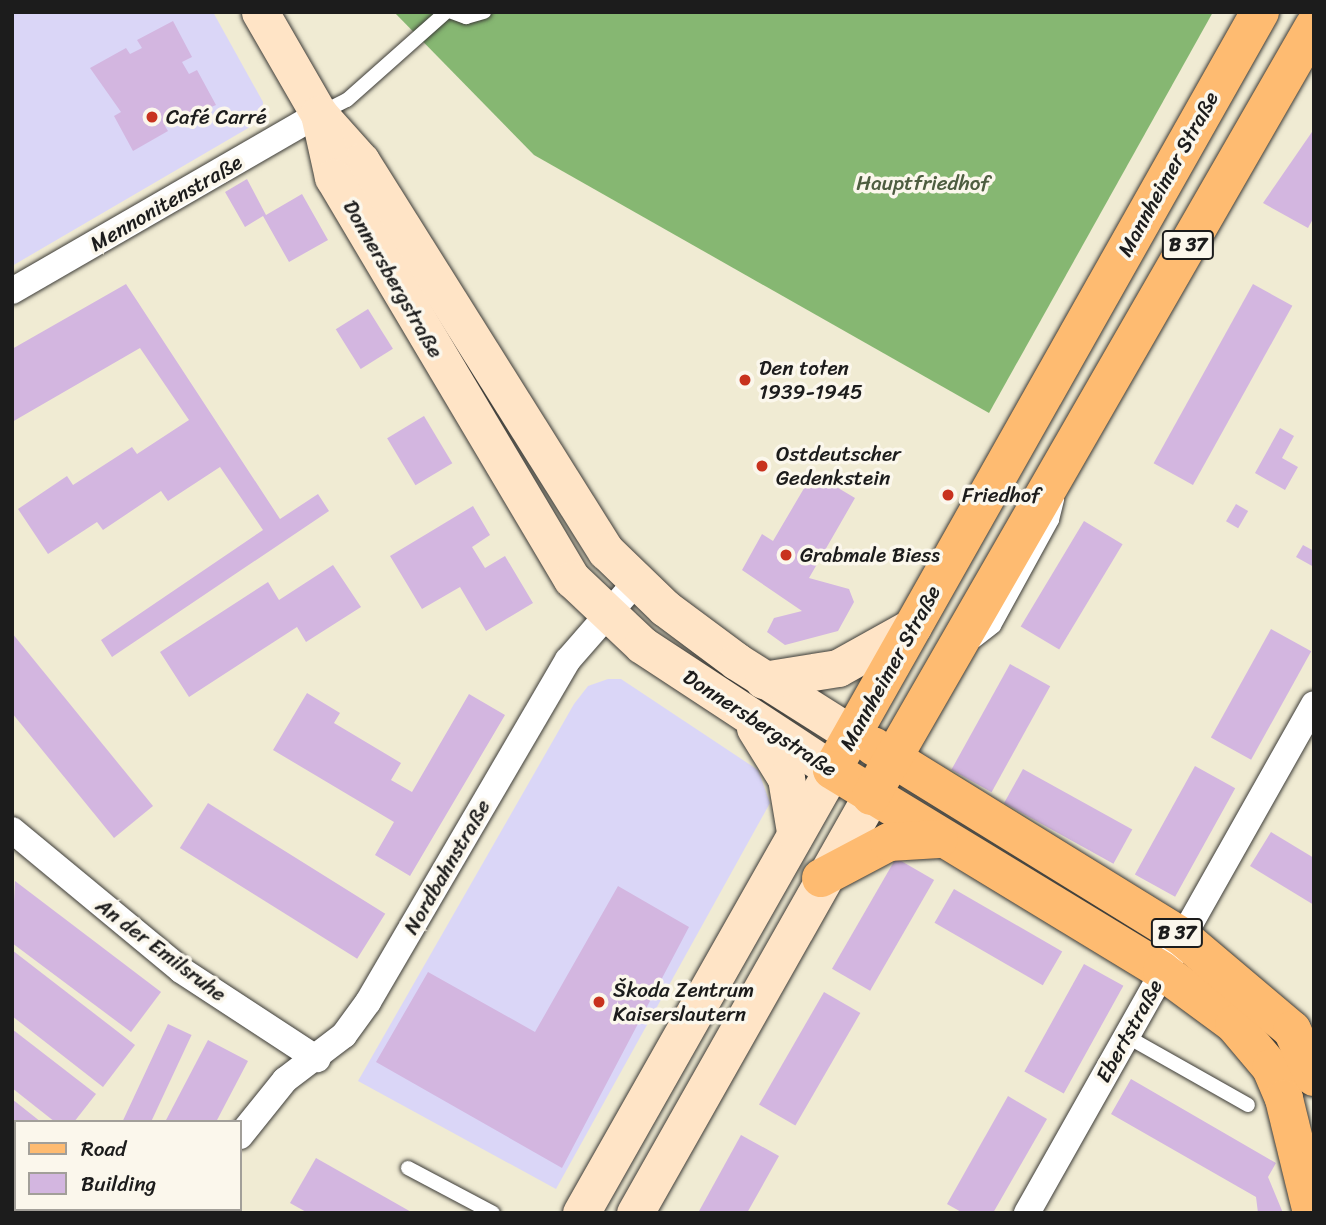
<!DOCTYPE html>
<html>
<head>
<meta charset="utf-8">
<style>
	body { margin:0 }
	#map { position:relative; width:1326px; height:1225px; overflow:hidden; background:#f0ebd3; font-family:Sriracha,sans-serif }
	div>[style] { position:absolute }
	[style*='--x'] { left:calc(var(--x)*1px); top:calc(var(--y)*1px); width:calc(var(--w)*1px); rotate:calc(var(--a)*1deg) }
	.built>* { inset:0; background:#dad6f7 }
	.forest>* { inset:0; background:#86b772 }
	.building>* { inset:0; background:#d3b6e0; transform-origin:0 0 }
	.roads { filter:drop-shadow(0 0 2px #3c3b37) drop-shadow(0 0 2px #3c3b37) }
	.lane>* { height:14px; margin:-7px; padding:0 7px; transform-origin:7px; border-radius:7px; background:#fff }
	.street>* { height:26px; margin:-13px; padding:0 13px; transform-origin:13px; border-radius:13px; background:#fff }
	.secondary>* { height:37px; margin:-18.5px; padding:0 18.5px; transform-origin:18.5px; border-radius:18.5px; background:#ffe4c6 }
	.primary>* { height:38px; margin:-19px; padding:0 19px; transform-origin:19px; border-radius:19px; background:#febb71 }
	.dots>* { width:19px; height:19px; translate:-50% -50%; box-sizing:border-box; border:4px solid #fbf7ec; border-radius:50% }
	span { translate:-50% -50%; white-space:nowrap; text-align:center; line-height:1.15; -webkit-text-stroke:7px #fbf7ec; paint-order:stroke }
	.shield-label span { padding:2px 5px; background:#fbf7ec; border:2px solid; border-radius:5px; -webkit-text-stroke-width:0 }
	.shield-label { font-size:19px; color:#1c1c1c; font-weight:700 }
	.poi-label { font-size:21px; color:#1c1c1c }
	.left { translate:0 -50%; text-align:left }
	.street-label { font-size:21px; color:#1c1c1c }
	.park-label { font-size:21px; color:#4d5d40 }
	.frame { position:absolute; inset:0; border:14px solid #1c1c1c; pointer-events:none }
	.legend { position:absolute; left:14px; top:1120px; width:228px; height:91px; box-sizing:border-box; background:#fbf7ec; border:2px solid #a29f99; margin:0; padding:9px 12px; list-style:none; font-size:21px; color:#1c1c1c }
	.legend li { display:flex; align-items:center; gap:14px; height:35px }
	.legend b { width:35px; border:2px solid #a29f99 }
</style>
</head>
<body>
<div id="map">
	<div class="built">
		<i style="clip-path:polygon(12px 12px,213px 12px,263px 102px,262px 120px,12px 266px)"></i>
		<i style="clip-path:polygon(608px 679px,621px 679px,758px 770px,770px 803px,556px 1189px,358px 1081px,574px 704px,588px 686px)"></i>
	</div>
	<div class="forest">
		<i style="clip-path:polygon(394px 12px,1213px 12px,989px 413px,534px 155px)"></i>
	</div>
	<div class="building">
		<i style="clip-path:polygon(173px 21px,192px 57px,182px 62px,189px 74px,197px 70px,216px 105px,165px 126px,168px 131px,133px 151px,114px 116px,121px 112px,90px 68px,126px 48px,130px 54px,142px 48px,137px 40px)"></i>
		<i style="clip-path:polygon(1314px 129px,1314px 217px,1308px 228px,1263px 203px)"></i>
		<i style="clip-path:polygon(247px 179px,266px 215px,302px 194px,328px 240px,289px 262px,263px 216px,245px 227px,225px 192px)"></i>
		<i style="clip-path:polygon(126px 284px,280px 519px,318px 494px,329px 511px,112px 657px,101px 640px,263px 530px,220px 467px,168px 501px,161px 491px,103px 530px,97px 522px,48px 554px,18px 509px,67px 476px,73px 485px,132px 447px,137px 454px,189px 420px,140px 348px,12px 422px,12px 349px)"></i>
		<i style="left:1253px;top:284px;width:45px;height:205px;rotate:29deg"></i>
		<i style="left:368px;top:309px;width:47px;height:38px;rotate:58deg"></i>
		<i style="left:424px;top:416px;width:55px;height:43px;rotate:59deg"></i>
		<i style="clip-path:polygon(1280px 428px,1294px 436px,1282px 458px,1298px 467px,1285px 490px,1255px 473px)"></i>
		<i style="clip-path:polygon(813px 473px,855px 498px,809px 578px,849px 589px,854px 602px,838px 631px,785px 645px,767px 632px,774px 618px,802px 611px,742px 570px,762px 534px,773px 541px)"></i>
		<i style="left:1236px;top:504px;width:14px;height:20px;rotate:30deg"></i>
		<i style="clip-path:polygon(473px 506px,490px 535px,472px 547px,485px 568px,505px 556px,533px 603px,486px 631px,460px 587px,422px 609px,390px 556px)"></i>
		<i style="left:1084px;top:521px;width:45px;height:123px;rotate:31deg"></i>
		<i style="clip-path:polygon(1303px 545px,1314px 551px,1314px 567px,1296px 557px)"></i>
		<i style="clip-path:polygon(333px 565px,361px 607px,306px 642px,297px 627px,189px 697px,160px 652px,268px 582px,279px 600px)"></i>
		<i style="left:1271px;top:629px;width:46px;height:124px;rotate:29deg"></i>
		<i style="clip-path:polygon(12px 633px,153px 806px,114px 838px,12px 713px)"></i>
		<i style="left:1010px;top:664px;width:46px;height:121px;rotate:29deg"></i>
		<i style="clip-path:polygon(307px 693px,340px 713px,334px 723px,401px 763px,391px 780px,412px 792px,469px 694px,505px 715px,410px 876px,375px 855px,394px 822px,273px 750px)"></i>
		<i style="left:1195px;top:766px;width:46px;height:124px;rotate:29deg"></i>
		<i style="left:1023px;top:769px;width:125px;height:39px;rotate:29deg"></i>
		<i style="left:208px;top:803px;width:209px;height:53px;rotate:32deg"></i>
		<i style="clip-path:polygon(1271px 832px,1314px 858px,1314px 905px,1250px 866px)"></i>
		<i style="left:896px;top:858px;width:44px;height:128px;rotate:30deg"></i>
		<i style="clip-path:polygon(15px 881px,161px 992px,131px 1032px,12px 943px)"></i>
		<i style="clip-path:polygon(618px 886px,689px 927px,562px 1168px,376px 1062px,428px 972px,535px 1032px)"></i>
		<i style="left:954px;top:889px;width:125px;height:39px;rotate:30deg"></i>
		<i style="clip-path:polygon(12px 950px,135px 1045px,103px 1087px,12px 1016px)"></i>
		<i style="left:1084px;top:964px;width:45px;height:123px;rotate:29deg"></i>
		<i style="left:824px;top:992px;width:42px;height:130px;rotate:30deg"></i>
		<i style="left:168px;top:1024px;width:26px;height:109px;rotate:25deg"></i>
		<i style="clip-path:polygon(12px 1029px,96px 1094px,74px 1122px,55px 1122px,12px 1088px)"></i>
		<i style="clip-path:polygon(208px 1040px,248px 1061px,216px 1122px,165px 1122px)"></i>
		<i style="clip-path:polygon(1131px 1079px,1276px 1163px,1268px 1177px,1283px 1213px,1258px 1213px,1256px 1197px,1111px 1114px)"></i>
		<i style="clip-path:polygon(1008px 1096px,1047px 1119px,993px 1213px,963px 1213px,947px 1204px)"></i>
		<i style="clip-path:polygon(12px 1099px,41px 1122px,16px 1122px,16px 1164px)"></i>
		<i style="clip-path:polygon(741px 1135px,779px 1156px,747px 1213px,698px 1213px)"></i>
		<i style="clip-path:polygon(316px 1158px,413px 1213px,308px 1213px,290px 1203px)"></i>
		<i style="clip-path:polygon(68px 1209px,105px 1209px,66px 1213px)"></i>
	</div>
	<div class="roads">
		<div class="lane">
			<i style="--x:452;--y:12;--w:15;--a:20"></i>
			<i style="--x:466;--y:17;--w:19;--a:-16"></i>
			<i style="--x:319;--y:114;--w:31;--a:-27"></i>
			<i style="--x:347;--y:100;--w:132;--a:-41.6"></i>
			<i style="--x:975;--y:641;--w:24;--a:-38"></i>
			<i style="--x:994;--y:626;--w:121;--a:-61.3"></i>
			<i style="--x:1052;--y:520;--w:21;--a:-76"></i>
			<i style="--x:1126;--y:1036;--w:140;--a:29.5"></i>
			<i style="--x:408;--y:1168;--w:96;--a:27.9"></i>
		</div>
		<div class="street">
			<i style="--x:12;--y:291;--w:354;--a:-30"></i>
			<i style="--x:12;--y:830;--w:219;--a:39.6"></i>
			<i style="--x:181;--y:970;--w:163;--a:33.2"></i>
			<i style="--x:240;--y:1136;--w:72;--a:-51.2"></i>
			<i style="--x:285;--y:1080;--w:74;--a:-37.3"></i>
			<i style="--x:344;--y:1035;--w:41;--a:-54"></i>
			<i style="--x:368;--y:1002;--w:396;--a:-59.7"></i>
			<i style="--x:568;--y:660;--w:103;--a:-48.9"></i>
			<i style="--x:195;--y:1213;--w:4;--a:-63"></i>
			<i style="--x:1027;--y:1213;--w:584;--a:-60.58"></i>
		</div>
		<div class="secondary">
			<i style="--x:260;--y:12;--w:118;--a:60"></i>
			<i style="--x:319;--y:114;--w:63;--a:48.2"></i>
			<i style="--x:361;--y:161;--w:461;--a:57.9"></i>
			<i style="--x:606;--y:551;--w:82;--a:44"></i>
			<i style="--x:665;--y:608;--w:89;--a:36.7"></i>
			<i style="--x:736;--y:661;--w:138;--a:32.3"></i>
			<i style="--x:319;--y:114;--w:65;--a:77.5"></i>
			<i style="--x:333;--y:177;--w:468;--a:59.3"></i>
			<i style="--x:572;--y:579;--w:96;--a:43.3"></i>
			<i style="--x:642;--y:645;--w:227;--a:33.3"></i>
			<i style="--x:832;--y:770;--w:509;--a:119.54"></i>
			<i style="--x:763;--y:680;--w:76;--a:-9.1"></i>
			<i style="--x:838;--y:668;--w:86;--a:-29.2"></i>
			<i style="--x:755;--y:728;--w:59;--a:58.2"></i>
			<i style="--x:786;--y:778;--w:55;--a:80.5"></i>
			<i style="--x:635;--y:1213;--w:479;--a:-60.5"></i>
		</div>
		<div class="primary">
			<i style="--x:1260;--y:12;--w:870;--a:119.45"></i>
			<i style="--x:832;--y:770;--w:386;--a:31.3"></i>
			<i style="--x:1162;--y:971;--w:89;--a:36.4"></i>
			<i style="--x:1234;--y:1024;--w:57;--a:49.9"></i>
			<i style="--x:1271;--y:1068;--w:34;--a:67"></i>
			<i style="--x:1284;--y:1099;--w:117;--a:76.2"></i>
			<i style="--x:873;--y:746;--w:363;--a:31.7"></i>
			<i style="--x:1182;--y:937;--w:144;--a:40.2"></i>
			<i style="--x:1292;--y:1030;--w:52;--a:64.9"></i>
			<i style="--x:871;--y:796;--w:888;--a:-60.09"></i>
			<i style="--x:821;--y:878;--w:77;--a:-27.9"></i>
			<i style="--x:889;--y:842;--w:50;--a:-3.4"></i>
		</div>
	</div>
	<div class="dots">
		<i style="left:152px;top:117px;background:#c8321e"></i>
		<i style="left:745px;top:380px;background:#c8321e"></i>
		<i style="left:762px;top:466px;background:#c8321e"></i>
		<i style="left:948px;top:495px;background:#c8321e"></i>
		<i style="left:786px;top:555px;background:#c8321e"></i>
		<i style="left:599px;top:1002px;background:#c8321e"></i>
	</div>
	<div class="shield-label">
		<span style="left:1188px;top:245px">B 37</span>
		<span style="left:1177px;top:933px">B 37</span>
	</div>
	<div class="poi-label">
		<span class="left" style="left:166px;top:117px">Café Carré</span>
		<span class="left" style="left:759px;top:380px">Den toten<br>1939-1945</span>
		<span class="left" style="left:776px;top:466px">Ostdeutscher<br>Gedenkstein</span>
		<span class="left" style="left:962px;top:495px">Friedhof</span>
		<span class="left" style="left:800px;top:555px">Grabmale Biess</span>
		<span class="left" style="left:613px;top:1002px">Škoda Zentrum<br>Kaiserslautern</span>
	</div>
	<div class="street-label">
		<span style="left:1168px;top:174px;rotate:-61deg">Mannheimer Straße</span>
		<span style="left:166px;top:203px;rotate:-30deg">Mennonitenstraße</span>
		<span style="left:393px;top:279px;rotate:60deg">Donnersbergstraße</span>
		<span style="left:890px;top:668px;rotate:-61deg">Mannheimer Straße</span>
		<span style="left:760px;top:723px;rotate:33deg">Donnersbergstraße</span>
		<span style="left:447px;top:867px;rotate:-60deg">Nordbahnstraße</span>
		<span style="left:161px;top:950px;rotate:37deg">An der Emilsruhe</span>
		<span style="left:1129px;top:1031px;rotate:-61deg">Ebertstraße</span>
	</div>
	<div class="park-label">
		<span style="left:923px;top:183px">Hauptfriedhof</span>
	</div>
	<div class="frame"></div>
	<ul class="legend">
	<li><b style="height:9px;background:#febb71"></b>Road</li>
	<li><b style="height:19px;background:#d3b6e0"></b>Building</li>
	</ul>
</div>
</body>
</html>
